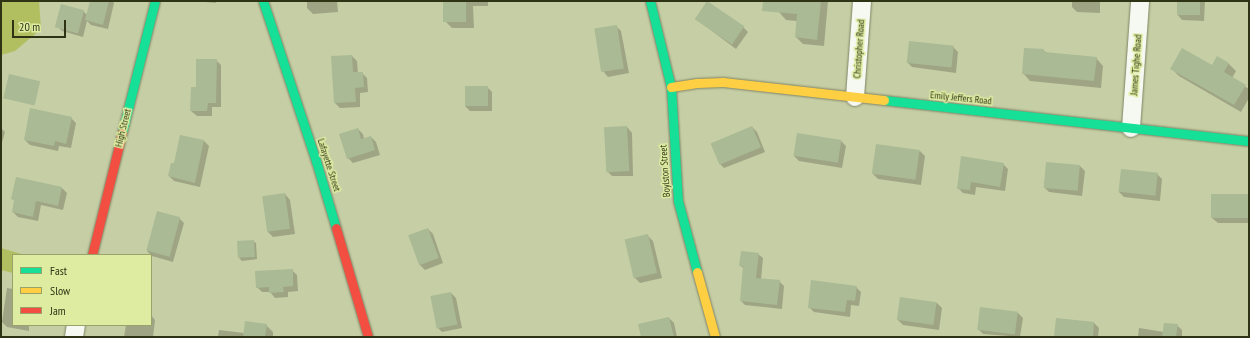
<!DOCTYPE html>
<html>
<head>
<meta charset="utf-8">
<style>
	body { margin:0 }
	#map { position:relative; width:1250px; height:338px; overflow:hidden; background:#c6cea5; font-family:"PT Sans Narrow",sans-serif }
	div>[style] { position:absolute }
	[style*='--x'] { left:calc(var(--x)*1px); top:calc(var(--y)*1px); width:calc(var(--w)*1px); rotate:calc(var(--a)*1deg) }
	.forest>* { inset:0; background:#b2bf61 }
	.shadow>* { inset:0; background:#0003 }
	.building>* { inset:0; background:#a9ba94; transform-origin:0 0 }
	.roads { filter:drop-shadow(0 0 1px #808565) drop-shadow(0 0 1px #808565) }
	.street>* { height:18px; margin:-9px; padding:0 9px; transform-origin:9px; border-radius:9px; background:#f6f8f2 }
	.fast>* { height:9px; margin:-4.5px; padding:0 4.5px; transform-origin:4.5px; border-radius:4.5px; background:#16e098 }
	.slow>* { height:9px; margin:-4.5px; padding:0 4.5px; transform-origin:4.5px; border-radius:4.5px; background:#ffcf43 }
	.jam>* { height:9px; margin:-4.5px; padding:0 4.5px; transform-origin:4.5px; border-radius:4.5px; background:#f24e42 }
	span { translate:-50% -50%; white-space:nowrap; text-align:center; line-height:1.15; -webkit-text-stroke:3px #deeca1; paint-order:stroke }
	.street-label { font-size:10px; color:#2e3315 }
	.frame { position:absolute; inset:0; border:2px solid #2e3315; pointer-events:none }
	.legend { position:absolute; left:12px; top:254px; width:140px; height:72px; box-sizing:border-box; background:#deeca1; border:1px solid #98a269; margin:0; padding:5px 7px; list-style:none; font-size:12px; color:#2e3315 }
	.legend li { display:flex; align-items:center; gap:8px; height:20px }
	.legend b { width:20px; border:1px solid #98a269 }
	.scale { position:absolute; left:12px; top:20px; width:54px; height:18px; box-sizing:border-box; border:2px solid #2e3315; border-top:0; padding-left:5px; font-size:12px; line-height:14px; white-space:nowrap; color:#2e3315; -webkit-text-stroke:3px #deeca1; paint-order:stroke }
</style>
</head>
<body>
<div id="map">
	<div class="forest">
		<i style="clip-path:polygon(1px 1px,39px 1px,41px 29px,15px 51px,1px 55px)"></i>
		<i style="clip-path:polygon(1px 248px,25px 255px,13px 255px,13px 273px,1px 270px)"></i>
	</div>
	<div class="shadow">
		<i style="clip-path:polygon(91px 1px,112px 1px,114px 3px,108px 29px,91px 25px,87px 21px,83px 37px,62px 31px,57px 26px,83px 11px,87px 15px)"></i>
		<i style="clip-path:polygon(194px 1px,216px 1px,216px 3px)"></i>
		<i style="clip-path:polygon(307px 1px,337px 1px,338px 12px,313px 14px,307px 8px)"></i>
		<i style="clip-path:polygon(444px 1px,488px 1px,488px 6px,473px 6px,474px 28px,452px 28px,445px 21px)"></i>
		<i style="clip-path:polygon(780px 1px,828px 1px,824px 46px,803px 44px,796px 37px,797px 21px,786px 20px,779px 12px)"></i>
		<i style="clip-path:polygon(1072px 1px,1100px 1px,1100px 13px,1077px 12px,1072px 7px)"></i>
		<i style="clip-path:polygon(1178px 1px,1205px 1px,1204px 21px,1182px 20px,1177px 14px)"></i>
		<i style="clip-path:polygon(696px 19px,743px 27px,748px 32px,736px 49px)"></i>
		<i style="clip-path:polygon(616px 26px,621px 31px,629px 73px,608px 77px,603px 71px)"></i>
		<i style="clip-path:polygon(953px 47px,958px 52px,956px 73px,912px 67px,907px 62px)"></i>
		<i style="clip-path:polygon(1043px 50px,1047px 53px,1096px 58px,1103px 66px,1101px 88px,1030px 81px,1023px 73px)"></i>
		<i style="clip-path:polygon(352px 56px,357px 61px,358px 73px,362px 73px,367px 78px,368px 92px,360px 93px,360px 107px,340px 108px,335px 103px,332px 57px)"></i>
		<i style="clip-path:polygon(1218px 58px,1229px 64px,1236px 71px,1232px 78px,1249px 89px,1249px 98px,1241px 112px,1179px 76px,1172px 69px,1213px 67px)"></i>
		<i style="clip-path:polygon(216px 60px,221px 65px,221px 107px,212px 107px,212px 116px,197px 116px,191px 111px,197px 88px)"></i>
		<i style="clip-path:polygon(487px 87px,492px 92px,492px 111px,470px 111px,465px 106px)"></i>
		<i style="clip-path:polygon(71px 118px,76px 123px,71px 148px,59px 146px,58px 151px,30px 145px,25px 140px)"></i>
		<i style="clip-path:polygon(627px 127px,632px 133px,633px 176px,612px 176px,607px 171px)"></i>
		<i style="clip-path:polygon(752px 127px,757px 132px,765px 152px,724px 168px,719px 163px)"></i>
		<i style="clip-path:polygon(1px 128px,5px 132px,1px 146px)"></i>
		<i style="clip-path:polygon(358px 129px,363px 134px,364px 139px,371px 137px,376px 142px,380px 155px,353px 163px,348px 158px)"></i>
		<i style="clip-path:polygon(204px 141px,209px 146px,200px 187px,174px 181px,169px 176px)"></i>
		<i style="clip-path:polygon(841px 141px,846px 146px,842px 168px,799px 161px,794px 156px)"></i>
		<i style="clip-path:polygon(920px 151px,925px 156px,921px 185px,878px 179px,873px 174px)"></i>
		<i style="clip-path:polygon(1047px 163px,1080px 166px,1085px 171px,1082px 196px,1049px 192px,1044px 187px)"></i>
		<i style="clip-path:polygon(1003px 164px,1008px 169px,1005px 191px,976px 187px,975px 195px,963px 193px,958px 188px)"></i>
		<i style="clip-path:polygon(1157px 174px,1162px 179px,1160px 201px,1124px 197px,1119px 192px)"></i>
		<i style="clip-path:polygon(17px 178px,62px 188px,67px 193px,63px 210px,41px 205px,38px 221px,18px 217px,13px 212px,15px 201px,12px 198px)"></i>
		<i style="clip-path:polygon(285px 194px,290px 200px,295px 234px,273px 237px,268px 232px,263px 198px)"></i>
		<i style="clip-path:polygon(1248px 195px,1249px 223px,1218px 223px,1212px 218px)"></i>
		<i style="clip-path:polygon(179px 218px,184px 223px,173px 262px,152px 256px,147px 251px)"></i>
		<i style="clip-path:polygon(428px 229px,433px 234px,443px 263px,425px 270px,420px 265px,409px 236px)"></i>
		<i style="clip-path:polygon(648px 236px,653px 241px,662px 278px,640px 283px,635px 278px)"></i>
		<i style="clip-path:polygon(253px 241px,256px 243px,257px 259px,242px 261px,239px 258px)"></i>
		<i style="clip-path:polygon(758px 254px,763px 258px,761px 280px,779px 281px,784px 286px,782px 309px,745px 305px,741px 301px,744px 269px,740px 265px)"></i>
		<i style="clip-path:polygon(292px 270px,297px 275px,298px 291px,288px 292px,288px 297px,275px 298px,270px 292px,262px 292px,257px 287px)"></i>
		<i style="clip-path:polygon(856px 287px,861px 292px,859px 306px,851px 305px,850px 317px,814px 312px,809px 307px)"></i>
		<i style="clip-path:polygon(7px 288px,13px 289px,13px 325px,29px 325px,29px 331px,7px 327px,2px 322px)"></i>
		<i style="clip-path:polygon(451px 293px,456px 298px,462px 328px,442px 332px,437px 327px)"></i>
		<i style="clip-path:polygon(937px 303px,942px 308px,939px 330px,903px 325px,898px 320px)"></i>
		<i style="clip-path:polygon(1018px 313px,1023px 318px,1020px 337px,983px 334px,978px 329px)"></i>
		<i style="clip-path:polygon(151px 315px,155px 320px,153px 337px,124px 337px,126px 325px,151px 325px)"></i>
		<i style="clip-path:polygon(669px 318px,674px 323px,677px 337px,651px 337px)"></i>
		<i style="clip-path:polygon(1094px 323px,1099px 328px,1098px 337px,1055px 337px)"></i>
		<i style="clip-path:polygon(266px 325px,273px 332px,273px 337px,218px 337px,219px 330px,244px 333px)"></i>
		<i style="clip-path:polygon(1177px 325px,1182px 330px,1182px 337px,1138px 337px,1139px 328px,1164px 332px)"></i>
	</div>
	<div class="building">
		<i style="clip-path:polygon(90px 1px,109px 1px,103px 25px,85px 20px)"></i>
		<i style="left:443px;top:1px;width:23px;height:21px"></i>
		<i style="left:707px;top:1px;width:45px;height:22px;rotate:34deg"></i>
		<i style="clip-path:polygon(763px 1px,821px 1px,817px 40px,795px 37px,797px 14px,762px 11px)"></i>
		<i style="left:1177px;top:1px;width:23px;height:14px"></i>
		<i style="left:61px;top:4px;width:24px;height:24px;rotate:15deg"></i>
		<i style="left:617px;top:25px;width:44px;height:23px;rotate:81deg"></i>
		<i style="left:909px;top:41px;width:45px;height:22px;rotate:6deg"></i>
		<i style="clip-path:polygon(1024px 48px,1044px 49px,1044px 52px,1097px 57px,1094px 81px,1022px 74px)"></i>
		<i style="clip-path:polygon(1182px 48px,1212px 65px,1217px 56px,1229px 63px,1224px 72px,1246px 85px,1234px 105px,1170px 69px)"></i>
		<i style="clip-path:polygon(352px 55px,353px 72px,363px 72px,364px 87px,355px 88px,356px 102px,334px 103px,331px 56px)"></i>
		<i style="clip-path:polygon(196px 59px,217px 59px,216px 103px,208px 103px,207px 111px,190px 111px,191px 87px,196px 87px)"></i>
		<i style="left:9px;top:74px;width:32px;height:25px;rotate:13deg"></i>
		<i style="left:465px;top:86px;width:23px;height:20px"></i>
		<i style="clip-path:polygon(30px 108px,72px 117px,66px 144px,55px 141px,54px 146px,24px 140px)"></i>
		<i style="left:627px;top:126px;width:45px;height:23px;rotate:87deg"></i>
		<i style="left:752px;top:126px;width:23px;height:45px;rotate:67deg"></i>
		<i style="clip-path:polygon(358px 128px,361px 139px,371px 136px,375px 150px,347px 159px,339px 134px)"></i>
		<i style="left:797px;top:133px;width:45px;height:23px;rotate:9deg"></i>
		<i style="clip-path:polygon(180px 135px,204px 140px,195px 183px,168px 176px,171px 163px,174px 163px)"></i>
		<i style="left:876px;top:144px;width:44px;height:30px;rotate:8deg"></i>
		<i style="clip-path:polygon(961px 156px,1004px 163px,1000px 187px,971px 182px,970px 190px,957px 189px)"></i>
		<i style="left:1046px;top:162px;width:34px;height:26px;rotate:5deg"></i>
		<i style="left:1121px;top:169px;width:37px;height:23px;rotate:6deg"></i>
		<i style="clip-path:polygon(16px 177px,62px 187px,58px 206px,36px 201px,33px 217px,12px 212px,14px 200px,11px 199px)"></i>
		<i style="left:285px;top:193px;width:36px;height:23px;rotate:82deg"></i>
		<i style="left:1248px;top:194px;width:24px;height:37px;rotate:90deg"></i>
		<i style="left:157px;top:211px;width:24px;height:41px;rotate:15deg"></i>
		<i style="left:428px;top:228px;width:32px;height:21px;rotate:70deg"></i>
		<i style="left:648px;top:234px;width:40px;height:24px;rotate:77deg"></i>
		<i style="left:254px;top:240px;width:17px;height:17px;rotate:87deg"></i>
		<i style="clip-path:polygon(741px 251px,759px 253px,756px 278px,780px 280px,777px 305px,740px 301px,743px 266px,739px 266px)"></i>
		<i style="clip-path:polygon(293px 269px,293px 286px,283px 287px,284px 292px,269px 293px,269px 287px,256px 288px,255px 271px)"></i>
		<i style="clip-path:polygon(811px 280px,857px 286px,855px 301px,847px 300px,845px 312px,808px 308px)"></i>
		<i style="left:451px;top:292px;width:33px;height:21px;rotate:79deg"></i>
		<i style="left:900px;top:297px;width:37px;height:23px;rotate:8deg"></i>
		<i style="left:980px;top:307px;width:38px;height:23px;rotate:7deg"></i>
		<i style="clip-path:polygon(669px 317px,674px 337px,641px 337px,638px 324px)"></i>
		<i style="clip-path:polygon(1056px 318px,1094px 322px,1093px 337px,1054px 337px)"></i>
		<i style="clip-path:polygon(245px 321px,267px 324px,265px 337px,243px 337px)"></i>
		<i style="clip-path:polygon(1164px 323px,1178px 324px,1176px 337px,1162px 337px)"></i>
	</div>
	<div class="roads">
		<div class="street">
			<i style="--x:855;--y:97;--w:96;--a:-85.8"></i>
			<i style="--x:1131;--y:128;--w:127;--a:-85.9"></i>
			<i style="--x:74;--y:337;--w:12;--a:-81"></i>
		</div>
		<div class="fast">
			<i style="--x:263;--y:1;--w:169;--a:71.7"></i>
			<i style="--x:316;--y:161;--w:70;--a:73.4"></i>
			<i style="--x:650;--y:1;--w:89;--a:76.3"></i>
			<i style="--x:671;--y:87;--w:114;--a:86.5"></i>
			<i style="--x:678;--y:201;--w:73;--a:75"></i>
			<i style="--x:884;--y:100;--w:367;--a:6.4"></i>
			<i style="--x:122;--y:133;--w:136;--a:-76"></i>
		</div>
		<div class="slow">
			<i style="--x:671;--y:87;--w:26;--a:-9"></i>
			<i style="--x:697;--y:83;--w:26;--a:-2"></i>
			<i style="--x:723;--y:82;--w:162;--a:6.4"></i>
			<i style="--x:697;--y:272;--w:67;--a:74.5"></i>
		</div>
		<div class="jam">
			<i style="--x:336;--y:228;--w:114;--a:73.6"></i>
			<i style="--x:92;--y:255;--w:126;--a:-76.2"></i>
		</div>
	</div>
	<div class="street-label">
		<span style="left:859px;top:49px;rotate:-86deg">Christopher Road</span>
		<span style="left:1136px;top:65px;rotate:-86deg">James Tighe Road</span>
		<span style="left:961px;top:98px;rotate:6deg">Emily Jeffers Road</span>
		<span style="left:123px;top:128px;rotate:-76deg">High Street</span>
		<span style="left:329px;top:165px;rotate:72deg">Lafayette Street</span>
		<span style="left:665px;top:171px;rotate:-94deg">Boylston Street</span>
	</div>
	<div class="frame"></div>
	<ul class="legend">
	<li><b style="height:5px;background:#16e098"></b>Fast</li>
	<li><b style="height:5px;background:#ffcf43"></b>Slow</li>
	<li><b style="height:5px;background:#f24e42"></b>Jam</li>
	</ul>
	<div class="scale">20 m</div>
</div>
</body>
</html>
